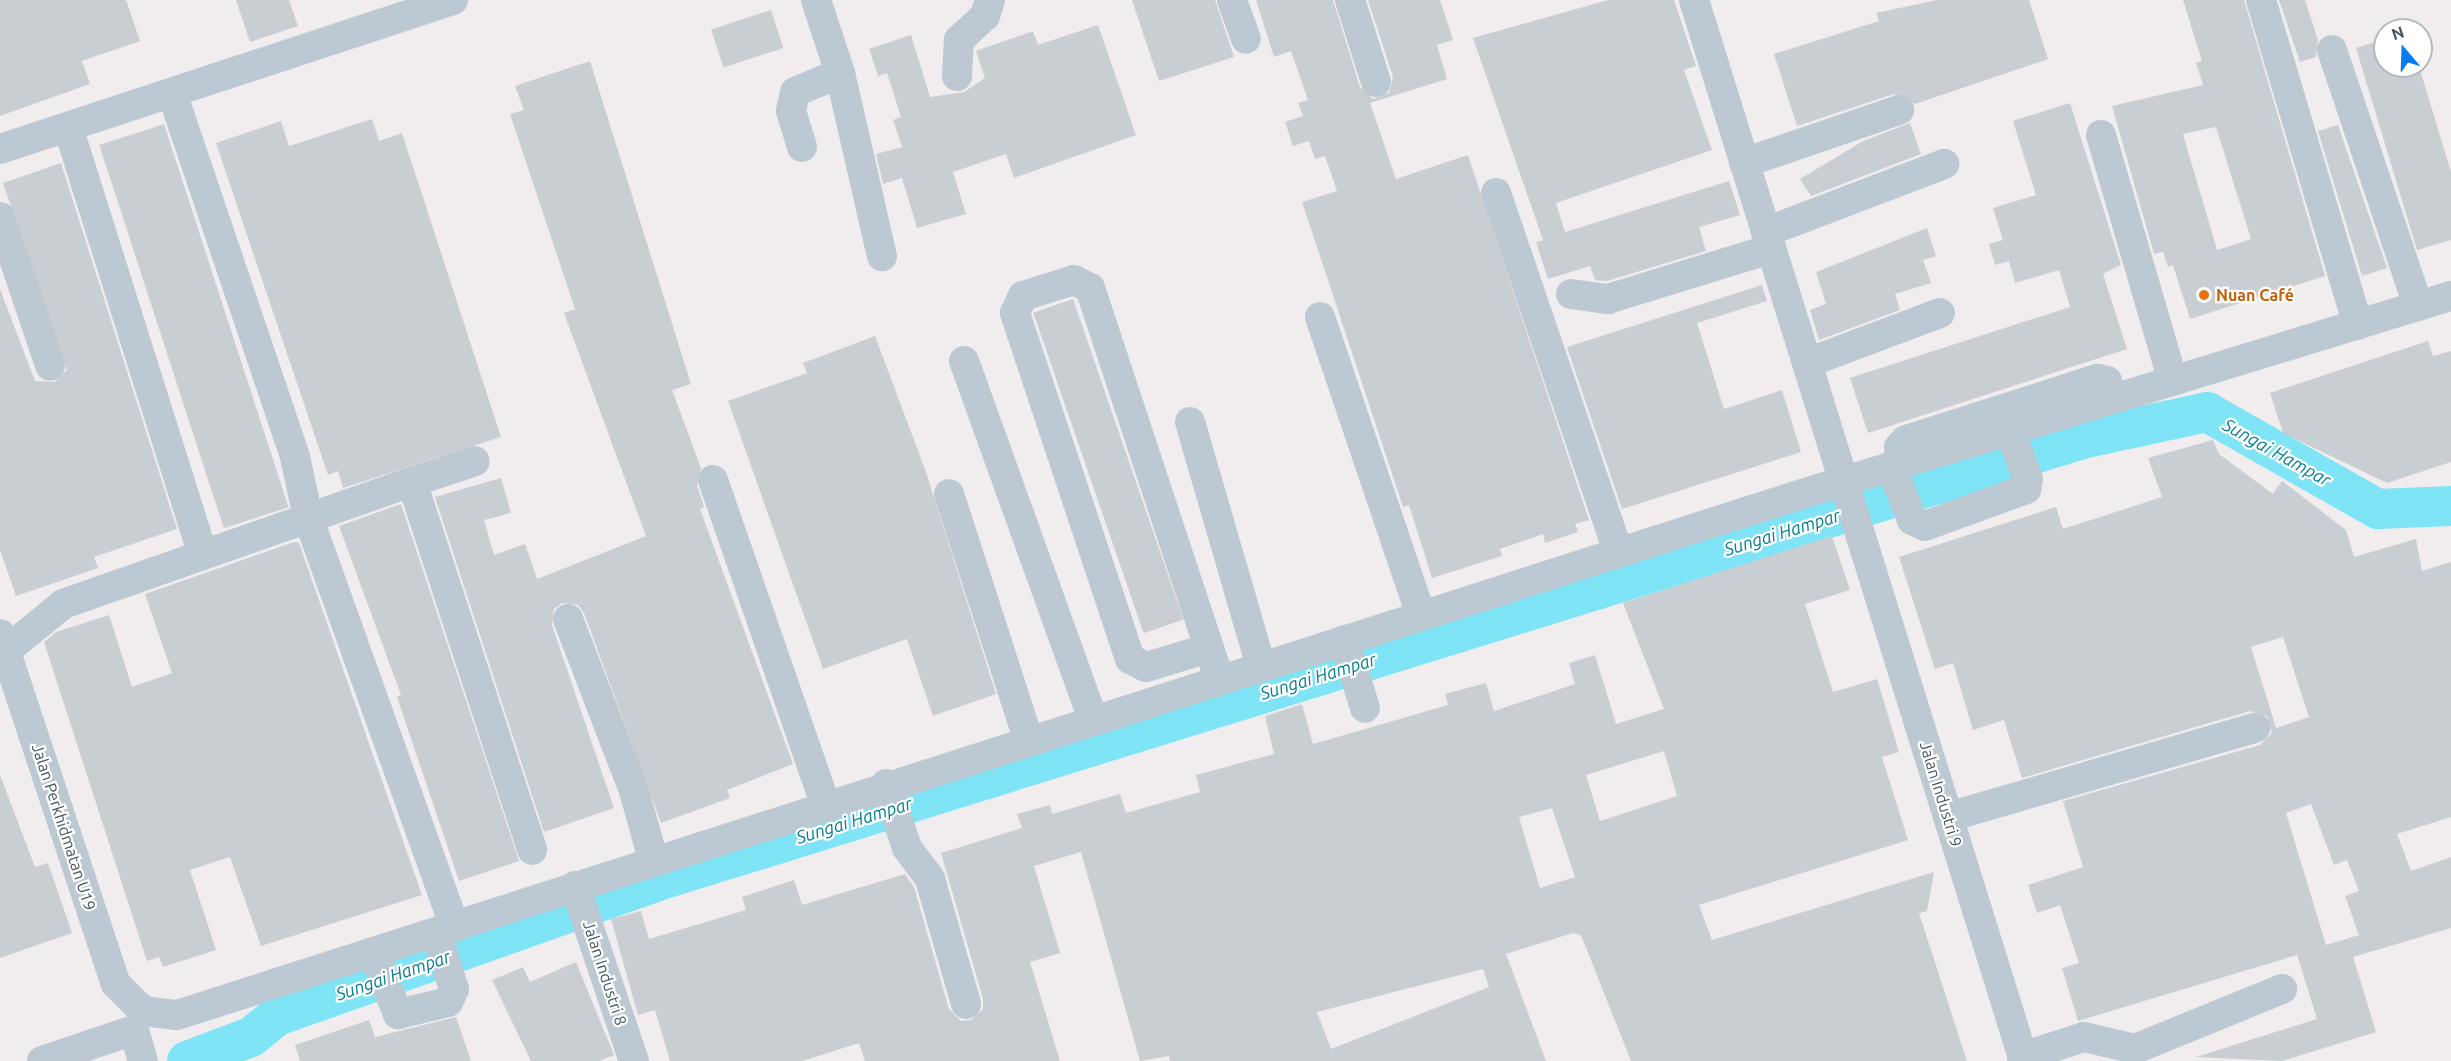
<!DOCTYPE html>
<html>
<head>
<meta charset="utf-8">
<style>
	body { margin:0 }
	#map { position:relative; width:2451px; height:1061px; overflow:hidden; background:#f1edee; font-family:Ubuntu,sans-serif }
	div>[style] { position:absolute }
	[style*='--x'] { left:calc(var(--x)*1px); top:calc(var(--y)*1px); width:calc(var(--w)*1px); rotate:calc(var(--a)*1deg) }
	.river>* { height:40px; margin:-20px; padding:0 20px; transform-origin:20px; border-radius:20px; background:#7ee4f6 }
	.building>* { inset:0; background:#c9ced3; transform-origin:0 0 }
	.minor>* { height:30px; margin:-15px; padding:0 15px; transform-origin:15px; border-radius:15px; background:#bcc9d2 }
	.dots>* { width:16px; height:16px; translate:-50% -50%; box-sizing:border-box; border:3px solid #fff; border-radius:50% }
	span { translate:-50% -50%; white-space:nowrap; text-align:center; line-height:1.15; -webkit-text-stroke:4.5px #fff; paint-order:stroke }
	.food-label { font-size:16px; color:#c56008; font-weight:700 }
	.left { translate:0 -50%; text-align:left }
	.street-label { font-size:16px; color:#44535d }
	.water-label { font-size:18px; color:#037e93; font-style:italic }
	.north { position:absolute; left:2373px; top:18px; width:60px; height:60px; box-sizing:border-box; background:#fff; border:2px solid #b4babe; border-radius:50%; rotate:341deg; font-size:16px; font-weight:700; line-height:24px; text-align:center; color:#44535d }
	.north::after { content:''; display:block; margin:auto; width:21px; height:27px; background:#047bf4; clip-path:polygon(50% 0,100% 100%,50% 72%,0 100%) }
</style>
</head>
<body>
<div id="map">
	<div class="river">
		<i style="--x:187;--y:1061;--w:68;--a:-20.6"></i>
		<i style="--x:251;--y:1037;--w:33;--a:-39"></i>
		<i style="--x:277;--y:1016;--w:404;--a:-19.5"></i>
		<i style="--x:658;--y:881;--w:1491;--a:-17.24"></i>
		<i style="--x:2082;--y:439;--w:128;--a:-12.2"></i>
		<i style="--x:2207;--y:412;--w:197;--a:29.6"></i>
		<i style="--x:2378;--y:509;--w:73;--a:-2.4"></i>
	</div>
	<div class="building">
		<i style="clip-path:polygon(0 0,126px 0,140px 41px,82px 61px,90px 84px,0 116px)"></i>
		<i style="clip-path:polygon(236px 0,289px 0,298px 26px,250px 42px)"></i>
		<i style="clip-path:polygon(1132px 0,1215px 0,1234px 57px,1159px 81px)"></i>
		<i style="clip-path:polygon(1256px 0,1333px 0,1360px 87px,1373px 99px,1389px 93px,1393px 77px,1368px 0,1440px 0,1453px 40px,1437px 45px,1447px 79px,1370px 103px,1396px 179px,1468px 155px,1589px 520px,1575px 524px,1578px 532px,1545px 543px,1543px 534px,1500px 549px,1502px 556px,1432px 578px,1409px 505px,1403px 507px,1302px 202px,1337px 191px,1325px 156px,1315px 159px,1309px 141px,1293px 146px,1285px 122px,1303px 116px,1298px 103px,1308px 100px,1291px 51px,1274px 57px)"></i>
		<i style="clip-path:polygon(1608px 0,1674px 0,1696px 66px,1684px 70px,1712px 150px,1556px 203px,1565px 232px,1729px 181px,1740px 215px,1699px 227px,1706px 251px,1607px 281px,1595px 280px,1590px 266px,1548px 279px,1536px 242px,1543px 240px,1473px 38px)"></i>
		<i style="clip-path:polygon(1937px 0,2029px 0,2048px 59px,1915px 104px,1894px 94px,1797px 126px,1774px 54px,1879px 21px,1876px 13px)"></i>
		<i style="clip-path:polygon(evenodd,2183px 0,2244px 0,2325px 276px,2190px 319px,2173px 265px,2168px 267px,2163px 252px,2154px 254px,2112px 106px,2203px 85px,2196px 63px,2202px 61px,2183px 0,2216px 127px,2251px 239px,2217px 250px,2183px 134px,2216px 127px)"></i>
		<i style="clip-path:polygon(2279px 0,2305px 0,2318px 40px,2316px 57px,2300px 62px)"></i>
		<i style="left:771px;top:10px;width:40px;height:63px;rotate:72deg"></i>
		<i style="clip-path:polygon(1098px 25px,1136px 135px,1014px 178px,1006px 154px,953px 172px,966px 214px,917px 228px,902px 178px,883px 184px,876px 154px,902px 147px,893px 120px,901px 117px,887px 73px,878px 76px,869px 49px,911px 35px,930px 97px,964px 92px,985px 78px,976px 51px,1033px 31px,1038px 45px)"></i>
		<i style="clip-path:polygon(2385px 39px,2385px 66px,2419px 66px,2451px 172px,2451px 240px,2417px 250px,2356px 48px)"></i>
		<i style="clip-path:polygon(590px 61px,691px 384px,672px 390px,701px 468px,697px 485px,704px 507px,700px 509px,793px 764px,727px 790px,730px 798px,661px 823px,584px 613px,578px 605px,562px 603px,554px 609px,552px 625px,614px 808px,544px 832px,435px 497px,501px 478px,511px 513px,484px 520px,494px 555px,525px 544px,537px 579px,646px 536px,564px 313px,575px 309px,510px 114px,524px 110px,515px 86px)"></i>
		<i style="clip-path:polygon(2070px 103px,2121px 265px,2103px 274px,2127px 349px,1868px 433px,1850px 378px,2070px 307px,2059px 270px,2015px 283px,2009px 261px,1995px 265px,1989px 244px,2003px 240px,1993px 208px,2036px 195px,2013px 121px)"></i>
		<i style="clip-path:polygon(372px 119px,379px 141px,402px 133px,501px 437px,343px 488px,338px 471px,328px 475px,216px 143px,281px 121px,289px 146px)"></i>
		<i style="clip-path:polygon(1910px 123px,1921px 154px,1811px 196px,1800px 179px,1863px 141px)"></i>
		<i style="left:164px;top:124px;width:403px;height:68px;rotate:72deg"></i>
		<i style="clip-path:polygon(2338px 125px,2387px 268px,2362px 276px,2318px 131px)"></i>
		<i style="clip-path:polygon(61px 163px,177px 529px,94px 557px,98px 568px,16px 596px,0 550px,0 289px,35px 381px,55px 382px,67px 370px,3px 183px)"></i>
		<i style="clip-path:polygon(1927px 228px,1936px 256px,1923px 260px,1931px 283px,1895px 294px,1900px 310px,1819px 340px,1810px 310px,1826px 304px,1816px 272px)"></i>
		<i style="clip-path:polygon(1762px 285px,1767px 301px,1697px 323px,1724px 409px,1782px 390px,1801px 452px,1622px 509px,1567px 347px)"></i>
		<i style="left:1073px;top:299px;width:339px;height:42px;rotate:71deg"></i>
		<i style="clip-path:polygon(875px 336px,926px 472px,996px 694px,933px 716px,907px 639px,823px 669px,728px 401px,807px 373px,803px 363px)"></i>
		<i style="clip-path:polygon(2428px 341px,2433px 356px,2451px 351px,2451px 462px,2387px 483px,2283px 433px,2270px 393px)"></i>
		<i style="clip-path:polygon(evenodd,2213px 440px,2219px 454px,2273px 494px,2282px 481px,2346px 530px,2354px 557px,2416px 539px,2422px 571px,2451px 562px,2451px 817px,2397px 834px,2411px 871px,2451px 857px,2451px 928px,2353px 957px,2376px 1032px,2282px 1061px,2196px 1057px,2317px 1019px,2297px 955px,2078px 1021px,2062px 968px,2079px 963px,2060px 905px,2037px 913px,2028px 885px,2083px 867px,2063px 801px,2260px 745px,2272px 733px,2267px 716px,2250px 711px,2022px 778px,2004px 720px,1973px 730px,1953px 663px,1935px 669px,1899px 557px,2056px 507px,2063px 529px,2162px 497px,2148px 458px,2213px 440px,2283px 637px,2309px 717px,2276px 728px,2251px 647px,2283px 637px,2213px 440px,2311px 804px,2334px 865px,2347px 860px,2359px 891px,2345px 896px,2359px 935px,2326px 945px,2286px 813px,2311px 804px)"></i>
		<i style="clip-path:polygon(401px 504px,519px 861px,459px 881px,397px 697px,401px 695px,339px 526px)"></i>
		<i style="clip-path:polygon(evenodd,1832px 536px,1850px 590px,1805px 604px,1833px 692px,1877px 679px,1899px 752px,1882px 757px,1908px 840px,1699px 905px,1712px 940px,1934px 872px,1927px 911px,1919px 913px,1967px 1061px,1631px 1061px,1581px 935px,1573px 933px,1506px 954px,1546px 1061px,1170px 1061px,1169px 1056px,1140px 1061px,1081px 852px,1034px 866px,1060px 953px,1030px 962px,1060px 1061px,865px 1061px,859px 1043px,802px 1061px,670px 1061px,655px 1010px,638px 1015px,611px 919px,641px 911px,649px 939px,746px 910px,742px 897px,794px 880px,802px 905px,905px 874px,914px 887px,949px 1009px,961px 1021px,971px 1020px,983px 1009px,983px 999px,941px 853px,1022px 828px,1017px 814px,1050px 805px,1052px 814px,1120px 794px,1126px 813px,1200px 792px,1196px 775px,1274px 754px,1265px 716px,1302px 704px,1313px 744px,1448px 705px,1445px 694px,1486px 683px,1494px 711px,1575px 684px,1569px 663px,1595px 655px,1616px 724px,1664px 709px,1623px 603px,1832px 536px,1664px 751px,1677px 796px,1600px 821px,1586px 775px,1664px 751px,1832px 536px,1552px 808px,1575px 877px,1540px 888px,1519px 817px,1552px 808px,1832px 536px,1483px 969px,1489px 987px,1331px 1049px,1317px 1012px,1483px 969px)"></i>
		<i style="clip-path:polygon(294px 542px,299px 543px,422px 895px,261px 946px,230px 857px,190px 870px,216px 950px,163px 967px,159px 957px,147px 961px,44px 642px,56px 632px,109px 615px,132px 687px,172px 673px,145px 594px)"></i>
		<i style="clip-path:polygon(0 775px,35px 867px,48px 863px,72px 933px,0 958px)"></i>
		<i style="clip-path:polygon(576px 962px,614px 1055px,599px 1061px,531px 1061px,492px 980px,523px 967px,530px 982px)"></i>
		<i style="clip-path:polygon(456px 1017px,471px 1061px,300px 1061px,295px 1045px,369px 1020px,375px 1037px)"></i>
	</div>
	<div class="minor">
		<i style="--x:1232;--y:0;--w:41;--a:70.3"></i>
		<i style="--x:1350;--y:0;--w:86;--a:72.4"></i>
		<i style="--x:1694;--y:0;--w:1111;--a:72.72"></i>
		<i style="--x:2261;--y:0;--w:339;--a:73.4"></i>
		<i style="--x:2332;--y:50;--w:270;--a:71.4"></i>
		<i style="--x:840;--y:73;--w:188;--a:77.1"></i>
		<i style="--x:957;--y:76;--w:36;--a:-87"></i>
		<i style="--x:959;--y:40;--w:35;--a:-43"></i>
		<i style="--x:985;--y:16;--w:17;--a:-73"></i>
		<i style="--x:172;--y:93;--w:384;--a:71.3"></i>
		<i style="--x:295;--y:457;--w:61;--a:77.8"></i>
		<i style="--x:308;--y:517;--w:436;--a:70.3"></i>
		<i style="--x:68;--y:127;--w:448;--a:72.5"></i>
		<i style="--x:2101;--y:135;--w:256;--a:73.7"></i>
		<i style="--x:802;--y:147;--w:38;--a:-107"></i>
		<i style="--x:791;--y:111;--w:19;--a:-78"></i>
		<i style="--x:795;--y:92;--w:49;--a:-22.9"></i>
		<i style="--x:840;--y:73;--w:77;--a:-108.2"></i>
		<i style="--x:0;--y:149;--w:477;--a:-18.2"></i>
		<i style="--x:1744;--y:163;--w:164;--a:-18.9"></i>
		<i style="--x:1496;--y:193;--w:379;--a:71.2"></i>
		<i style="--x:0;--y:217;--w:157;--a:71.4"></i>
		<i style="--x:1766;--y:232;--w:191;--a:-20.9"></i>
		<i style="--x:1571;--y:294;--w:37;--a:8"></i>
		<i style="--x:1608;--y:299;--w:170;--a:-17.1"></i>
		<i style="--x:1320;--y:317;--w:315;--a:71.3"></i>
		<i style="--x:964;--y:361;--w:381;--a:70.2"></i>
		<i style="--x:1807;--y:363;--w:142;--a:-20.6"></i>
		<i style="--x:1190;--y:422;--w:254;--a:73.8"></i>
		<i style="--x:1903;--y:463;--w:16;--a:-104"></i>
		<i style="--x:1899;--y:447;--w:10;--a:-45"></i>
		<i style="--x:1906;--y:440;--w:201;--a:-17.7"></i>
		<i style="--x:2097;--y:379;--w:10;--a:11"></i>
		<i style="--x:2107;--y:381;--w:19;--a:69"></i>
		<i style="--x:1891;--y:466;--w:58;--a:68.7"></i>
		<i style="--x:1912;--y:520;--w:14;--a:25"></i>
		<i style="--x:1925;--y:526;--w:108;--a:-20.1"></i>
		<i style="--x:2026;--y:489;--w:10;--a:-79"></i>
		<i style="--x:2028;--y:479;--w:52;--a:-110.2"></i>
		<i style="--x:713;--y:480;--w:342;--a:70.9"></i>
		<i style="--x:412;--y:482;--w:66;--a:-18.4"></i>
		<i style="--x:949;--y:494;--w:260;--a:72.1"></i>
		<i style="--x:568;--y:619;--w:184;--a:69"></i>
		<i style="--x:634;--y:791;--w:71;--a:74.4"></i>
		<i style="--x:0;--y:634;--w:369;--a:71.7"></i>
		<i style="--x:116;--y:984;--w:38;--a:45"></i>
		<i style="--x:143;--y:1011;--w:34;--a:7"></i>
		<i style="--x:177;--y:1015;--w:1699;--a:-17.78"></i>
		<i style="--x:1795;--y:496;--w:686;--a:-16.96"></i>
		<i style="--x:1344;--y:640;--w:71;--a:72.8"></i>
		<i style="--x:1209;--y:648;--w:66;--a:163.2"></i>
		<i style="--x:1146;--y:667;--w:18;--a:-153"></i>
		<i style="--x:1130;--y:659;--w:365;--a:-108.4"></i>
		<i style="--x:1015;--y:313;--w:19;--a:-65"></i>
		<i style="--x:1023;--y:296;--w:53;--a:-17.4"></i>
		<i style="--x:1074;--y:280;--w:18;--a:27"></i>
		<i style="--x:1090;--y:288;--w:413;--a:71.7"></i>
		<i style="--x:0;--y:656;--w:82;--a:-39.5"></i>
		<i style="--x:63;--y:604;--w:370;--a:-19.3"></i>
		<i style="--x:412;--y:482;--w:387;--a:71.9"></i>
		<i style="--x:886;--y:784;--w:67;--a:71.8"></i>
		<i style="--x:907;--y:848;--w:39;--a:53"></i>
		<i style="--x:930;--y:879;--w:130;--a:73.9"></i>
		<i style="--x:1948;--y:817;--w:320;--a:-16.2"></i>
		<i style="--x:575;--y:886;--w:185;--a:71.4"></i>
		<i style="--x:374;--y:954;--w:65;--a:68.2"></i>
		<i style="--x:398;--y:1014;--w:51;--a:-13.5"></i>
		<i style="--x:448;--y:1002;--w:14;--a:-65"></i>
		<i style="--x:454;--y:989;--w:59;--a:-107.8"></i>
		<i style="--x:2022;--y:1057;--w:65;--a:-17.9"></i>
		<i style="--x:2084;--y:1037;--w:52;--a:13.2"></i>
		<i style="--x:2135;--y:1049;--w:159;--a:-22.2"></i>
		<i style="--x:42;--y:1061;--w:97;--a:-18.6"></i>
		<i style="--x:134;--y:1030;--w:32;--a:74"></i>
	</div>
	<div class="dots">
		<i style="left:2204px;top:295px;background:#e8710a"></i>
	</div>
	<div class="food-label">
		<span class="left" style="left:2216px;top:295px">Nuan Café</span>
	</div>
	<div class="street-label">
		<span style="left:1941px;top:794px;rotate:73deg">Jalan Industri 9</span>
		<span style="left:64px;top:827px;rotate:72deg">Jalan Perkhidmatan U19</span>
		<span style="left:605px;top:973px;rotate:72deg">Jalan Industri 8</span>
	</div>
	<div class="water-label">
		<span style="left:2277px;top:452px;rotate:29deg">Sungai Hampar</span>
		<span style="left:1782px;top:532px;rotate:-17deg">Sungai Hampar</span>
		<span style="left:1318px;top:676px;rotate:-17deg">Sungai Hampar</span>
		<span style="left:854px;top:820px;rotate:-17deg">Sungai Hampar</span>
		<span style="left:393px;top:975px;rotate:-19deg">Sungai Hampar</span>
	</div>
	<div class="north">N</div>
</div>
</body>
</html>
